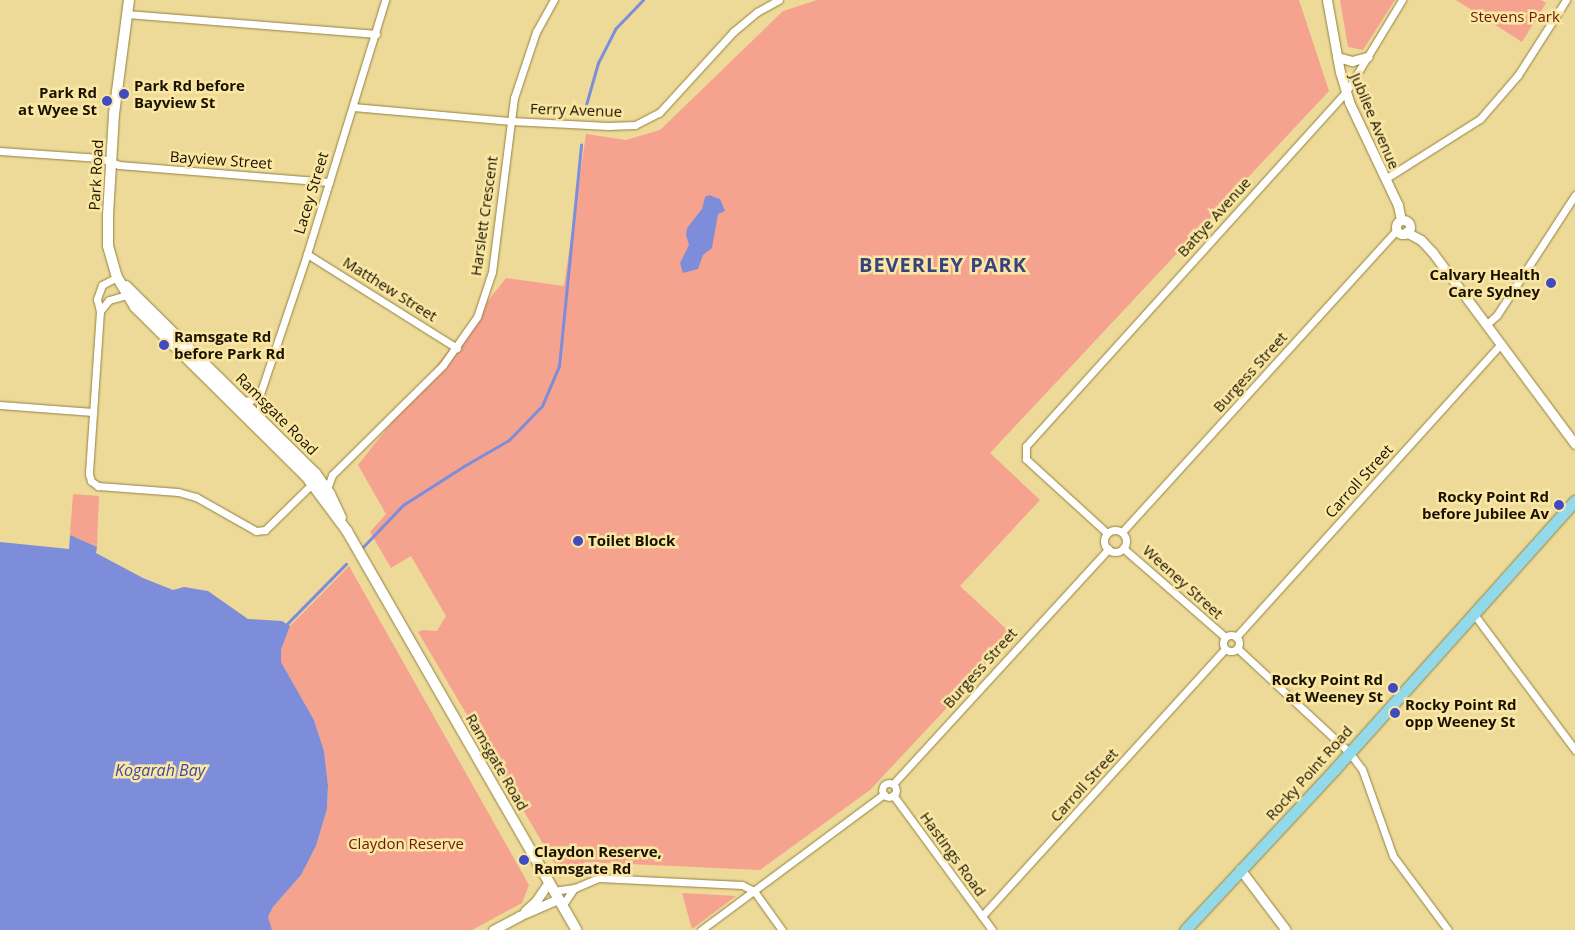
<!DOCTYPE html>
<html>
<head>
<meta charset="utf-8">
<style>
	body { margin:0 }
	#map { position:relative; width:1575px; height:930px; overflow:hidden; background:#edda98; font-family:"Open Sans",sans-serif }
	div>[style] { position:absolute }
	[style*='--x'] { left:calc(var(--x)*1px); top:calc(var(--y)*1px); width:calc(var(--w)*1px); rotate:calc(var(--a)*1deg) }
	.green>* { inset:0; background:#f5a28f }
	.water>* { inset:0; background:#7d8dda }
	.stream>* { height:2.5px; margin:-1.25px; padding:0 1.25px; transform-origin:1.25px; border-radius:1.25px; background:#7d8dda }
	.roads { filter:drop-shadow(0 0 1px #938141) drop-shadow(0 0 1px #938141) }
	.minor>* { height:7px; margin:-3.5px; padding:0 3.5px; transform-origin:3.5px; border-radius:3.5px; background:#fff }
	.minor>.ring { margin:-3.5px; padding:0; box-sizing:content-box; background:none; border:7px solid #fff; border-radius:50% }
	.tertiary>* { height:9px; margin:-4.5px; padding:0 4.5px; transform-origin:4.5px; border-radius:4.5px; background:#fff }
	.tertiary>.ring { margin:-4.5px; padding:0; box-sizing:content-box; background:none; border:9px solid #fff; border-radius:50% }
	.secondary>* { height:10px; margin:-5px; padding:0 5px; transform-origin:5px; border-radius:5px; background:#fff }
	.primary>* { height:11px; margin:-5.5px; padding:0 5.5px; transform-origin:5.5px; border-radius:5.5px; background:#92dae9 }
	.dots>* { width:14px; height:14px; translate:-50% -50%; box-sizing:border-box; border:2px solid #fae7a4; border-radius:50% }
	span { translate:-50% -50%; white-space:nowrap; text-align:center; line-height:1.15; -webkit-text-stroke:5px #fae7a4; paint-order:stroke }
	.park-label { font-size:15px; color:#6b1a08 }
	.poi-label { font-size:15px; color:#191200; font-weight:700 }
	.left { translate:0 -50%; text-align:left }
	.right { translate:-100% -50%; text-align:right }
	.street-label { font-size:15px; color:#191200 }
	.water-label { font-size:16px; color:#3f49a5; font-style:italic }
	.district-label { font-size:20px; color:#38427e; font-weight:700; letter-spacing:1px }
</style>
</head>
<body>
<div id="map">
	<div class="green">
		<i style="clip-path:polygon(817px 0,1299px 0,1329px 91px,990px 453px,1040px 500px,960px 586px,1014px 636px,870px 790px,760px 870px,586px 862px,562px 876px,418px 632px,423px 630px,437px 631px,446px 616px,411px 556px,391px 568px,370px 532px,386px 514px,358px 465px,506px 278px,564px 286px,586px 134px,626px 140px,660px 130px,783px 11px)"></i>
		<i style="clip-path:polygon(1340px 0,1395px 0,1363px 50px,1348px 47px)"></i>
		<i style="clip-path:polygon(1456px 0,1541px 0,1546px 3px,1522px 42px)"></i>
		<i style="clip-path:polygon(73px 494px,99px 496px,97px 547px,70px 535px)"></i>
		<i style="clip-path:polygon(349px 566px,529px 885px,522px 903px,472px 930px,272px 930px,268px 922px,268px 917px,273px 907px,301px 875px,316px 846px,327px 809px,328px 785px,324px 751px,314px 720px,281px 662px,281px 650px,290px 626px)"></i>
		<i style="clip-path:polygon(682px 893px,736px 896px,692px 929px)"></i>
	</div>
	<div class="water">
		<i style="clip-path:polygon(709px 195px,720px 199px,725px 211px,718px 214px,712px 248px,703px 255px,698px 269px,683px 273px,680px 263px,689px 245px,686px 235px,687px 228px,702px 209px,705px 197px)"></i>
		<i style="clip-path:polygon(70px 535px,97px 547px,96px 553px,143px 578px,173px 590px,184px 587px,208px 591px,248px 619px,282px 621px,290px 626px,281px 650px,281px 662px,314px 720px,324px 751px,328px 785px,327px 809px,316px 846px,301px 875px,273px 907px,268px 917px,272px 930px,0 930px,0 542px,69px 549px)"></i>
	</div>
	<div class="stream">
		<i style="--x:586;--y:105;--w:44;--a:-74.1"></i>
		<i style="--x:598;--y:63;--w:38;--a:-63"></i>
		<i style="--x:615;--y:29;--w:40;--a:-46"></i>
		<i style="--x:361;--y:549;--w:61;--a:-46.3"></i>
		<i style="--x:403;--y:505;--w:72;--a:-32.6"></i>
		<i style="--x:464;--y:466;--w:52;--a:-30"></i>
		<i style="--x:509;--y:440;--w:47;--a:-45.9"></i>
		<i style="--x:542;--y:406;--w:43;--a:-67"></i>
		<i style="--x:559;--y:366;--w:222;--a:-84.3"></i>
		<i style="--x:287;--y:624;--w:84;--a:-45.5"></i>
	</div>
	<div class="roads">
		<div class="minor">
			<i style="--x:127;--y:14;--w:250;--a:4.6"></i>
			<i style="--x:353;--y:107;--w:159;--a:5.1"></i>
			<i style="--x:511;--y:121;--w:97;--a:3"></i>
			<i style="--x:608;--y:126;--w:27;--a:-2"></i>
			<i style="--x:635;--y:125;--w:27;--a:-27"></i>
			<i style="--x:659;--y:113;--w:110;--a:-47.6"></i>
			<i style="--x:733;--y:32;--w:31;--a:-40"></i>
			<i style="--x:757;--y:12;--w:25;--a:-29"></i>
			<i style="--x:0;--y:151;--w:100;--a:4"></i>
			<i style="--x:100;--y:158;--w:20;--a:20"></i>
			<i style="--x:119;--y:165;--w:211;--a:4.6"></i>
			<i style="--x:1385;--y:179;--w:112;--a:-32.3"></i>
			<i style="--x:1480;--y:119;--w:58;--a:-49.2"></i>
			<i style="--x:1518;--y:75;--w:89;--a:-57.4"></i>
			<i style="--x:307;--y:254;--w:177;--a:32.1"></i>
			<i style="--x:117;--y:277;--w:17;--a:152"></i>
			<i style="--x:102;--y:285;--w:15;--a:110"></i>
			<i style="--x:97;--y:299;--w:12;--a:76"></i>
			<i style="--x:100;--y:311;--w:163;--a:93.9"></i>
			<i style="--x:89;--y:474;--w:7;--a:74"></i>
			<i style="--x:91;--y:481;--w:9;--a:36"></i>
			<i style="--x:98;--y:486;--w:80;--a:4.3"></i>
			<i style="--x:178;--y:492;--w:19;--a:16"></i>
			<i style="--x:196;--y:497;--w:69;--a:29.5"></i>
			<i style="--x:256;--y:531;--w:9;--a:-6"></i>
			<i style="--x:265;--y:530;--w:66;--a:-44.4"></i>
			<i style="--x:100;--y:311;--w:14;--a:-51"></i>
			<i style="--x:109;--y:300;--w:18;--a:-16"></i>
			<i style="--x:1487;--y:324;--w:13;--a:-42"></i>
			<i style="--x:1497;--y:315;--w:143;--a:-57"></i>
			<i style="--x:243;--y:401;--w:8;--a:-7"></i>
			<i style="--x:251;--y:400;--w:11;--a:-34"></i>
			<i style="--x:0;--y:405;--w:93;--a:4.3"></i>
			<i style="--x:260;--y:418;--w:24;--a:-90"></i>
			<i style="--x:260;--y:394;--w:148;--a:-71.4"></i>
			<i style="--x:307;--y:254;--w:266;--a:-72.9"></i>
			<i style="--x:327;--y:489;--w:15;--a:-70"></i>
			<i style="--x:332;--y:475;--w:156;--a:-44.7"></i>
			<i style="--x:443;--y:365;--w:59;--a:-54.7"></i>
			<i style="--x:477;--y:317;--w:47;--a:-71.6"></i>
			<i style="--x:492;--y:272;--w:175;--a:-82.8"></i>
			<i style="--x:514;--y:98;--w:70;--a:-71.6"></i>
			<i style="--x:536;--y:32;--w:37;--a:-61"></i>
			<i class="ring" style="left:1104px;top:530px;width:15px;height:15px"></i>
			<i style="--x:1122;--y:532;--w:408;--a:-47.7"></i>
			<i style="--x:1107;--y:533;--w:110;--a:-137.6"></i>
			<i style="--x:1026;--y:459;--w:13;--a:-90"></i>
			<i style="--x:1026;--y:446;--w:477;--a:-47.9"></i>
			<i style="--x:1346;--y:92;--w:108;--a:-58.7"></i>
			<i style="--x:1123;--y:548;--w:135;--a:41.1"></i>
			<i style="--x:1473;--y:613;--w:171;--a:53.3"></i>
			<i class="ring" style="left:1223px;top:635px;width:9px;height:9px"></i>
			<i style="--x:1236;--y:637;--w:395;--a:-47.9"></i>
			<i style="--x:1237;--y:648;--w:153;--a:42.9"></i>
			<i style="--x:1349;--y:752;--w:21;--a:53"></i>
			<i style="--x:1362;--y:769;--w:92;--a:70.4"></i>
			<i style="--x:1393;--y:856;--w:92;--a:53.4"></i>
			<i class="ring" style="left:882px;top:783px;width:7px;height:7px"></i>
			<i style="--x:893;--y:784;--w:319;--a:-47.5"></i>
			<i style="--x:893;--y:795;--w:167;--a:53.7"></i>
			<i style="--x:553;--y:891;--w:22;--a:-8"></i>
			<i style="--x:575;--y:888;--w:26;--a:-23"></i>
			<i style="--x:599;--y:878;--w:143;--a:2.8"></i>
			<i style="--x:742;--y:885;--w:13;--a:27"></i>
			<i style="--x:754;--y:891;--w:48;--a:54.3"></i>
			<i style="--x:562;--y:906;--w:22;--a:-56"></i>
			<i style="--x:982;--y:916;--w:361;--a:-47.7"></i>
			<i style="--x:701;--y:930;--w:228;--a:-36.6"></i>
		</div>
		<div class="tertiary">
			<i style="--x:1327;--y:0;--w:73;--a:79.8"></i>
			<i style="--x:1340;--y:72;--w:31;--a:73"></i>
			<i style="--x:1349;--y:102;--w:114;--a:64.6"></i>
			<i style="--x:1398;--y:205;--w:15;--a:79"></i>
			<i style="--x:1337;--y:57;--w:16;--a:15"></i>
			<i style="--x:1352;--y:61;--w:16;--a:-15"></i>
			<i class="ring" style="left:1396px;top:220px;width:5px;height:5px"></i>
			<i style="--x:1406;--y:232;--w:17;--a:28"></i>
			<i style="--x:1421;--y:240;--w:18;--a:47"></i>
			<i style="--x:1433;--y:253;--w:238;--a:53.4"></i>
			<i style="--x:1240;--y:869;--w:76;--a:53"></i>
			<i style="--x:525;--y:911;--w:15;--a:-42"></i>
			<i style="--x:536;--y:901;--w:23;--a:-56"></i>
			<i style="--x:493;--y:930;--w:30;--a:-28"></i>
			<i style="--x:519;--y:916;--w:43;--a:-23.6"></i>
		</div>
		<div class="secondary">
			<i style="--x:129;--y:0;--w:115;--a:97.5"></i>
			<i style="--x:114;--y:114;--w:101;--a:93.4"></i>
			<i style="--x:108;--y:215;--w:31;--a:90"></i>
			<i style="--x:108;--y:246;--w:32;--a:74"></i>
			<i style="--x:117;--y:277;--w:35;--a:59"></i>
			<i style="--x:135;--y:307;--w:240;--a:44.7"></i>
			<i style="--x:306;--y:476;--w:69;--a:53.3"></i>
			<i style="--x:347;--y:531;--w:460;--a:60.1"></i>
			<i style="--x:126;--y:286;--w:267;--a:44.7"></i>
			<i style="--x:316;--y:474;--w:24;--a:55"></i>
			<i style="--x:330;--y:494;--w:26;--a:65"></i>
		</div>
		<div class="primary">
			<i style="--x:1185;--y:930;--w:220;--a:-47"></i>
			<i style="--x:1335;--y:769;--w:360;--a:-48.2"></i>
		</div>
	</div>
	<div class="dots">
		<i style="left:124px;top:94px;background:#414abf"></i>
		<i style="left:107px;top:101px;background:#414abf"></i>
		<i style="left:1551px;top:283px;background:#414abf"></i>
		<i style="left:164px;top:345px;background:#414abf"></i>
		<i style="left:1559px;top:505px;background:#414abf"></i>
		<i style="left:578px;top:541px;background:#414abf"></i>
		<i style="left:1393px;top:688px;background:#414abf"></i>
		<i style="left:1395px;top:713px;background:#414abf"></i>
		<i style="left:524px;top:860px;background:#414abf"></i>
	</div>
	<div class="park-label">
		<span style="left:1515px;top:17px">Stevens Park</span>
		<span style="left:406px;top:844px">Claydon Reserve</span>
	</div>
	<div class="poi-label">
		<span class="left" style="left:134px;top:94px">Park Rd before<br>Bayview St</span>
		<span class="right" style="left:97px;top:101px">Park Rd<br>at Wyee St</span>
		<span class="right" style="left:1540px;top:283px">Calvary Health<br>Care Sydney</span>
		<span class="left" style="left:174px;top:345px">Ramsgate Rd<br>before Park Rd</span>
		<span class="right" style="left:1549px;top:505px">Rocky Point Rd<br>before Jubilee Av</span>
		<span class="left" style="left:588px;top:541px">Toilet Block</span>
		<span class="right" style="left:1383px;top:688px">Rocky Point Rd<br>at Weeney St</span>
		<span class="left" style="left:1405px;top:713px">Rocky Point Rd<br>opp Weeney St</span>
		<span class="left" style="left:534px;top:860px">Claydon Reserve,<br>Ramsgate Rd</span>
	</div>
	<div class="street-label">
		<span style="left:576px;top:110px;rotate:2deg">Ferry Avenue</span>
		<span style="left:1375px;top:121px;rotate:67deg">Jubilee Avenue</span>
		<span style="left:221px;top:160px;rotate:4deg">Bayview Street</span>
		<span style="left:96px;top:175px;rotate:-87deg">Park Road</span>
		<span style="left:311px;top:193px;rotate:-73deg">Lacey Street</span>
		<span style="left:484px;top:216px;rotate:-82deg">Harslett Crescent</span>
		<span style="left:1214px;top:217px;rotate:-48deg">Battye Avenue</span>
		<span style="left:390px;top:289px;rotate:32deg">Matthew Street</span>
		<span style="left:1250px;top:372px;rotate:-48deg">Burgess Street</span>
		<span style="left:277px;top:414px;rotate:45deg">Ramsgate Road</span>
		<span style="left:1359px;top:481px;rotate:-48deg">Carroll Street</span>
		<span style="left:1183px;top:582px;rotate:42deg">Weeney Street</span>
		<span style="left:980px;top:668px;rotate:-48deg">Burgess Street</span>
		<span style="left:497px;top:762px;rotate:60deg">Ramsgate Road</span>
		<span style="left:1309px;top:773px;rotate:-48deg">Rocky Point Road</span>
		<span style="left:1084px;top:785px;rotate:-48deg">Carroll Street</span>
		<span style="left:953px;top:854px;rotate:54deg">Hastings Road</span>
	</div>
	<div class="water-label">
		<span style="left:160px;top:770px">Kogarah Bay</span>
	</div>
	<div class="district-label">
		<span style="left:943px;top:264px">BEVERLEY PARK</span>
	</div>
</div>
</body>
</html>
